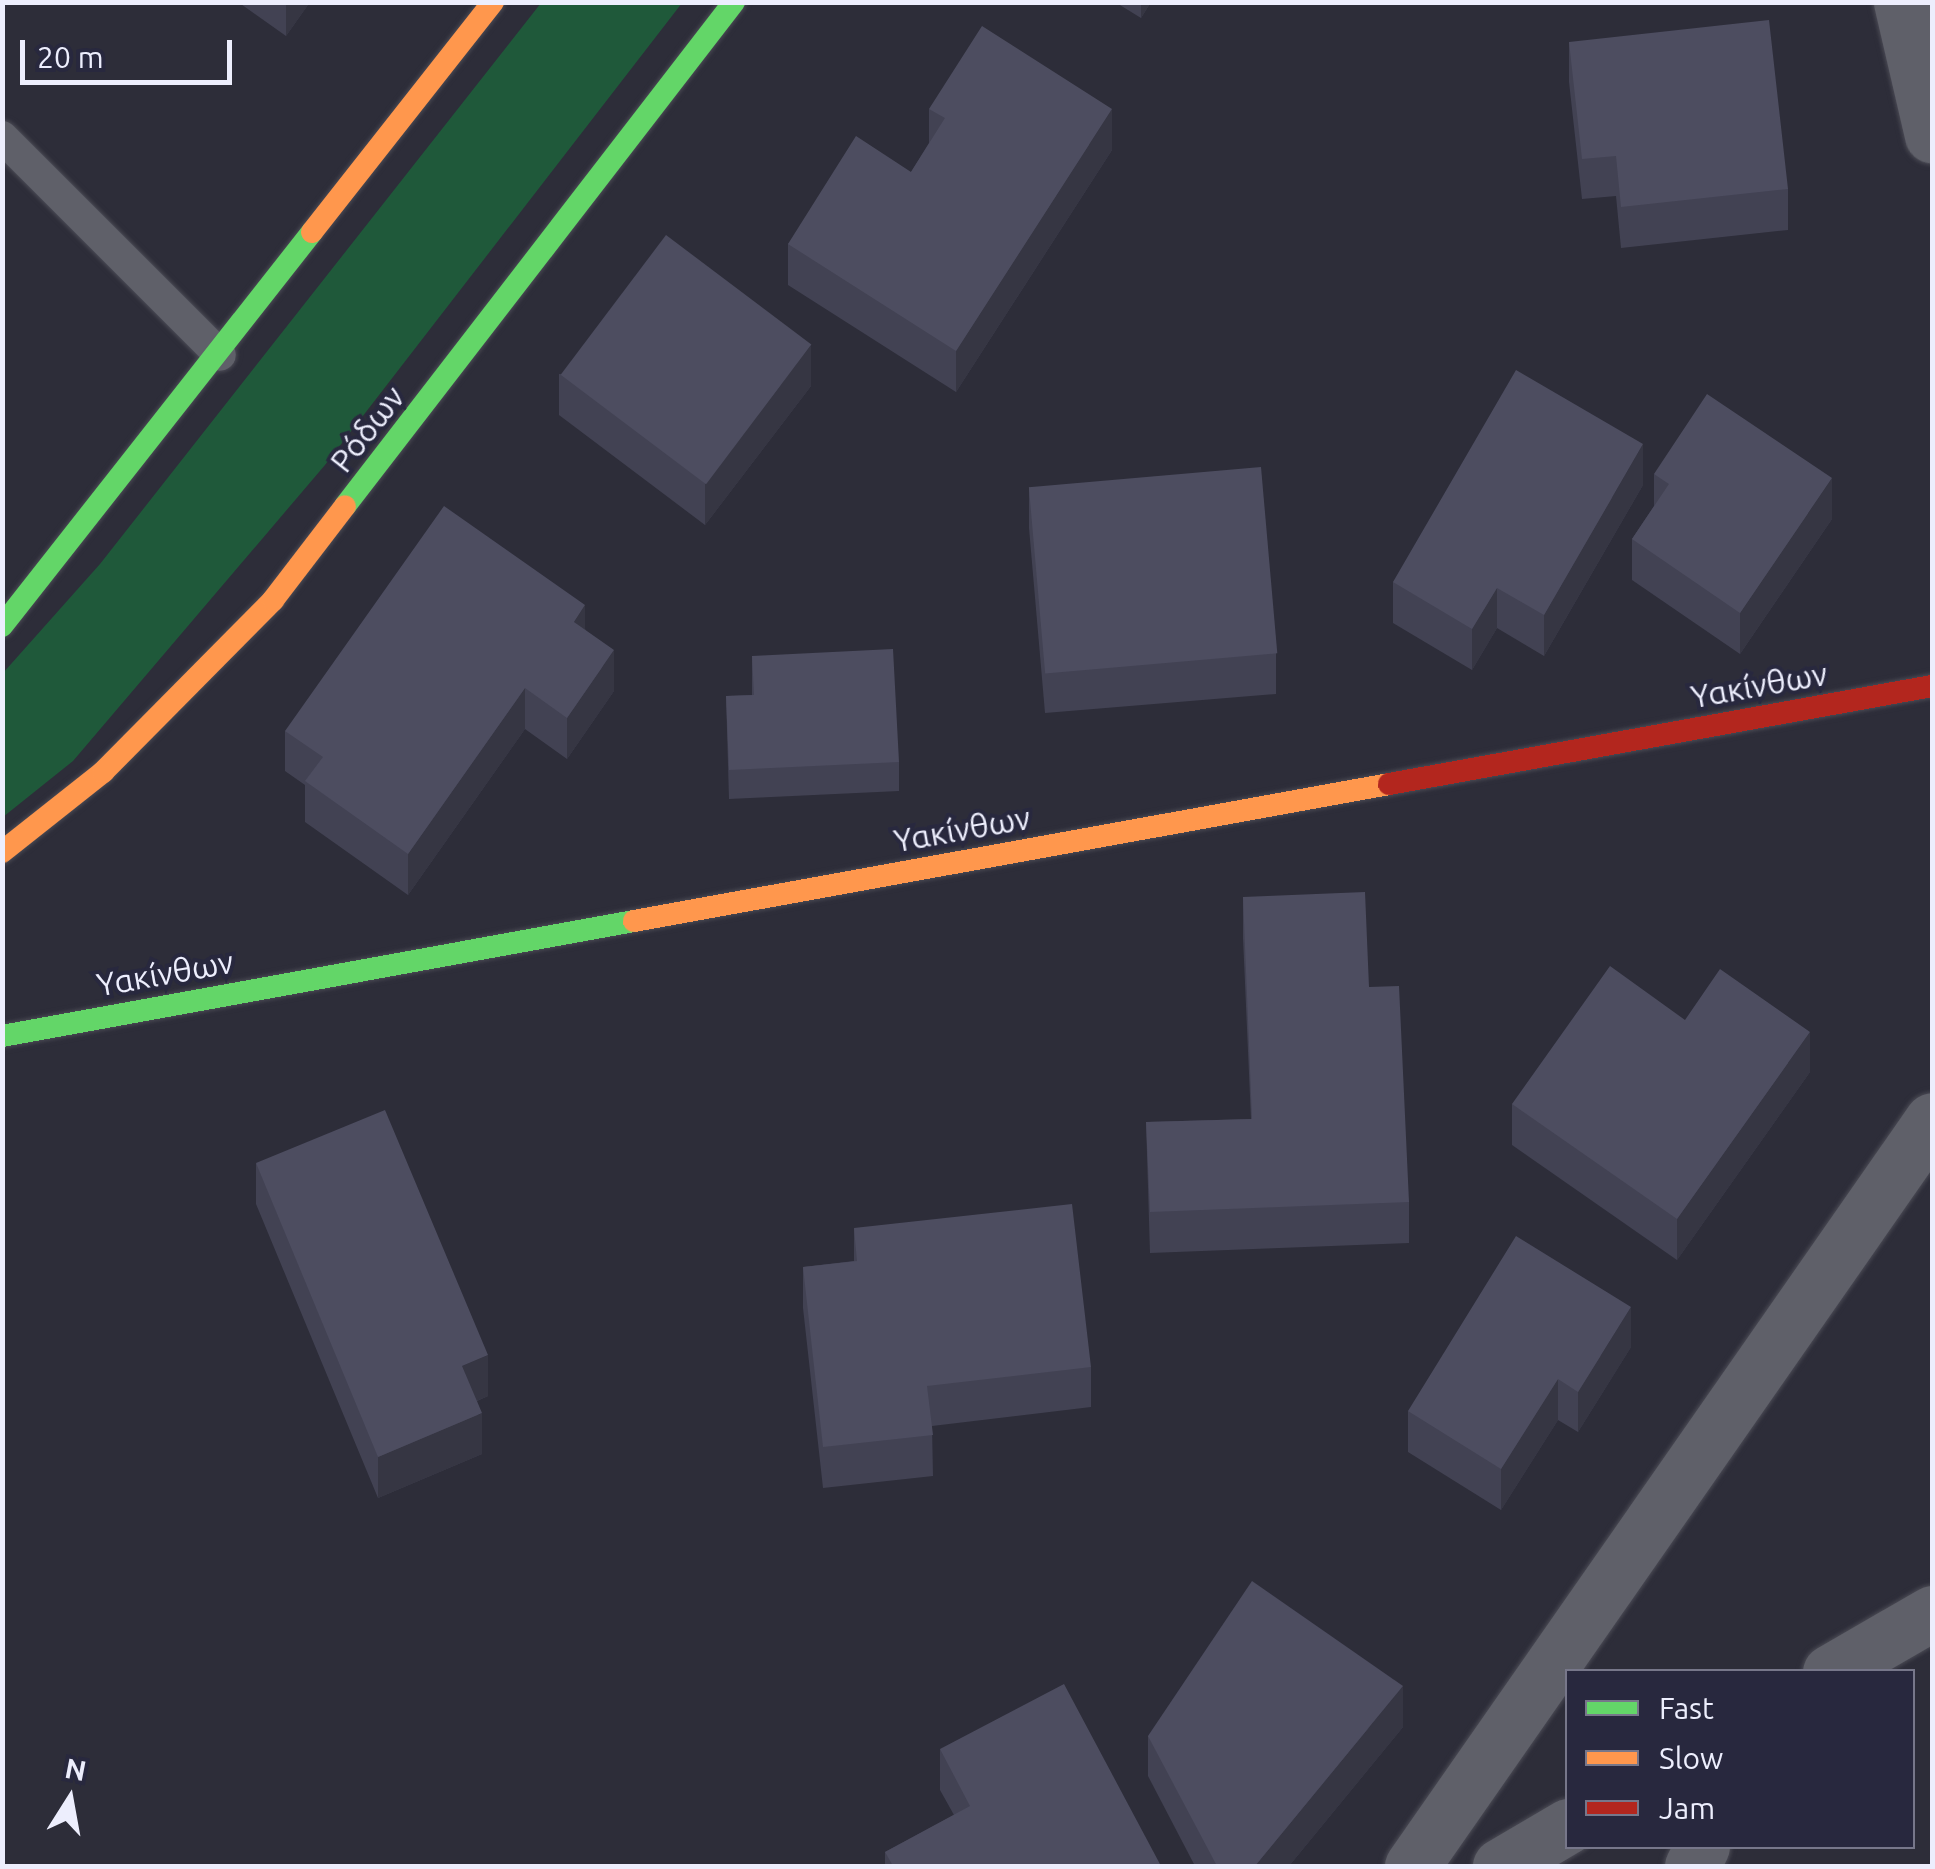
<!DOCTYPE html>
<html>
<head>
<meta charset="utf-8">
<style>
	body { margin:0 }
	#map { position:relative; width:1935px; height:1869px; overflow:hidden; background:#2d2d39; font-family:Ubuntu,sans-serif }
	div>[style] { position:absolute }
	[style*='--x'] { left:calc(var(--x)*1px); top:calc(var(--y)*1px); width:calc(var(--w)*1px); rotate:calc(var(--a)*1deg) }
	.forest>* { inset:0; background:#1f593a }
	.roads { filter:drop-shadow(0 0 2px #4a4a54) drop-shadow(0 0 2px #4a4a54) }
	.lane>* { height:32px; margin:-16px; padding:0 16px; transform-origin:16px; border-radius:16px; background:#5f6069 }
	.street>* { height:55px; margin:-27.5px; padding:0 27.5px; transform-origin:27.5px; border-radius:27.5px; background:#5f6069 }
	.fast>* { height:22px; margin:-11px; padding:0 11px; transform-origin:11px; border-radius:11px; background:#63d668 }
	.slow>* { height:22px; margin:-11px; padding:0 11px; transform-origin:11px; border-radius:11px; background:#ff974d }
	.jam>* { height:22px; margin:-11px; padding:0 11px; transform-origin:11px; border-radius:11px; background:#b3261e }
	.wall>* { inset:0; background:#424253 }
	.shaded-wall>* { inset:0; background:#363643 }
	.building>* { inset:0; background:#4d4d60; transform-origin:0 0 }
	span { translate:-50% -50%; white-space:nowrap; text-align:center; line-height:1.15; -webkit-text-stroke:8px #28283e; paint-order:stroke }
	.street-label { font-size:32px; color:#edeefd }
	.frame { position:absolute; inset:0; border:5px solid #edeefd; pointer-events:none }
	.legend { position:absolute; left:1565px; top:1669px; width:350px; height:180px; box-sizing:border-box; background:#28283e; border:2px solid #77778a; margin:0; padding:12px 18px; list-style:none; font-size:30px; color:#edeefd }
	.legend li { display:flex; align-items:center; gap:20px; height:50px }
	.legend b { width:50px; border:2px solid #77778a }
	.north { position:absolute; left:20px; top:1749px; width:100px; height:100px; -webkit-text-stroke:8px #28283e; paint-order:stroke; rotate:11deg; font-size:28px; font-weight:700; line-height:40px; text-align:center; color:#edeefd }
	.north::after { content:''; display:block; margin:auto; width:35px; height:45px; background:#edeefd; clip-path:polygon(50% 0,100% 100%,50% 72%,0 100%) }
	.scale { position:absolute; left:20px; top:40px; width:212px; height:45px; box-sizing:border-box; border:5px solid #edeefd; border-top:0; padding-left:12px; font-size:30px; line-height:35px; white-space:nowrap; color:#edeefd; -webkit-text-stroke:8px #28283e; paint-order:stroke }
</style>
</head>
<body>
<div id="map">
	<div class="forest">
		<i style="clip-path:polygon(541px 3px,682px 3px,325px 465px,73px 761px,3px 817px,3px 673px,100px 564px)"></i>
	</div>
	<div class="roads">
		<div class="lane">
			<i style="--x:2;--y:137;--w:308;--a:45"></i>
		</div>
		<div class="street">
			<i style="--x:1901;--y:2;--w:137;--a:76.9"></i>
			<i style="--x:1830;--y:1672;--w:118;--a:-30"></i>
			<i style="--x:1412;--y:1866;--w:909;--a:-55.12"></i>
			<i style="--x:1500;--y:1866;--w:79;--a:-30.5"></i>
			<i style="--x:1692;--y:1866;--w:22;--a:-63"></i>
		</div>
		<div class="fast">
			<i style="--x:345;--y:506;--w:637;--a:-52.34"></i>
			<i style="--x:2;--y:626;--w:501;--a:-51.8"></i>
			<i style="--x:2;--y:1036;--w:642;--a:-10.31"></i>
		</div>
		<div class="slow">
			<i style="--x:312;--y:232;--w:293;--a:-51.8"></i>
			<i style="--x:2;--y:852;--w:129;--a:-38.4"></i>
			<i style="--x:103;--y:772;--w:242;--a:-45.3"></i>
			<i style="--x:273;--y:600;--w:118;--a:-52.5"></i>
			<i style="--x:634;--y:921;--w:767;--a:-10.28"></i>
		</div>
		<div class="jam">
			<i style="--x:1389;--y:784;--w:552;--a:-10.23"></i>
		</div>
	</div>
	<div class="wall">
		<i style="clip-path:polygon(238px 2px,310px 2px,286px 36px)"></i>
		<i style="clip-path:polygon(1115px 2px,1151px 2px,1141px 18px)"></i>
		<i style="clip-path:polygon(1569px 42px,1788px 189px,1788px 230px,1621px 248px,1616px 196px,1582px 199px,1569px 82px)"></i>
		<i style="clip-path:polygon(929px 109px,1112px 150px,956px 392px,788px 285px,788px 244px,911px 172px,929px 143px)"></i>
		<i style="clip-path:polygon(559px 374px,811px 386px,705px 525px,559px 415px)"></i>
		<i style="clip-path:polygon(1654px 474px,1832px 519px,1740px 654px,1632px 580px,1632px 539px,1654px 506px)"></i>
		<i style="clip-path:polygon(1643px 485px,1544px 656px,1497px 628px,1472px 670px,1393px 623px,1393px 582px)"></i>
		<i style="clip-path:polygon(1029px 487px,1276px 653px,1276px 694px,1045px 713px,1029px 528px)"></i>
		<i style="clip-path:polygon(585px 629px,614px 691px,567px 759px,525px 729px,408px 895px,305px 822px,305px 785px,285px 771px,285px 731px)"></i>
		<i style="clip-path:polygon(752px 656px,899px 762px,899px 791px,729px 799px,726px 696px,752px 695px)"></i>
		<i style="clip-path:polygon(1243px 897px,1369px 987px,1409px 1202px,1409px 1243px,1150px 1253px,1146px 1122px,1251px 1119px,1243px 938px)"></i>
		<i style="clip-path:polygon(1685px 1020px,1810px 1072px,1677px 1260px,1512px 1145px,1512px 1104px)"></i>
		<i style="clip-path:polygon(256px 1163px,488px 1396px,477px 1401px,482px 1454px,378px 1498px,256px 1204px)"></i>
		<i style="clip-path:polygon(854px 1228px,1091px 1367px,1091px 1407px,932px 1426px,933px 1476px,823px 1488px,803px 1308px,803px 1267px,854px 1261px)"></i>
		<i style="clip-path:polygon(1631px 1347px,1578px 1432px,1558px 1420px,1501px 1510px,1408px 1452px,1408px 1411px)"></i>
		<i style="clip-path:polygon(1403px 1727px,1289px 1866px,1195px 1866px,1148px 1776px,1148px 1736px)"></i>
		<i style="clip-path:polygon(940px 1749px,1161px 1866px,885px 1866px,885px 1852px,954px 1815px,940px 1790px)"></i>
	</div>
	<div class="shaded-wall">
		<i style="clip-path:polygon(286px 2px,310px 2px,286px 36px)"></i>
		<i style="clip-path:polygon(1141px 2px,1151px 2px,1141px 18px)"></i>
		<i style="clip-path:polygon(1112px 109px,1112px 150px,956px 392px,956px 351px)"></i>
		<i style="clip-path:polygon(811px 345px,811px 386px,705px 525px,705px 484px)"></i>
		<i style="clip-path:polygon(1643px 444px,1643px 485px,1544px 656px,1544px 615px)"></i>
		<i style="clip-path:polygon(1832px 478px,1832px 519px,1740px 654px,1740px 613px)"></i>
		<i style="clip-path:polygon(1497px 588px,1497px 628px,1472px 670px,1472px 629px)"></i>
		<i style="clip-path:polygon(585px 605px,585px 645px,574px 622px)"></i>
		<i style="clip-path:polygon(614px 650px,614px 691px,567px 759px,567px 718px)"></i>
		<i style="clip-path:polygon(525px 688px,525px 729px,408px 895px,408px 854px)"></i>
		<i style="clip-path:polygon(1810px 1032px,1810px 1072px,1677px 1260px,1677px 1219px)"></i>
		<i style="clip-path:polygon(1631px 1307px,1631px 1347px,1578px 1432px,1578px 1392px)"></i>
		<i style="clip-path:polygon(488px 1355px,488px 1396px,462px 1407px,462px 1366px)"></i>
		<i style="clip-path:polygon(1558px 1379px,1558px 1420px,1501px 1510px,1501px 1469px)"></i>
		<i style="clip-path:polygon(482px 1413px,482px 1454px,378px 1498px,378px 1457px)"></i>
		<i style="clip-path:polygon(1403px 1686px,1403px 1727px,1289px 1866px,1255px 1866px)"></i>
	</div>
	<div class="building">
		<i style="clip-path:polygon(1769px 20px,1788px 189px,1621px 207px,1616px 156px,1582px 159px,1569px 42px)"></i>
		<i style="clip-path:polygon(982px 26px,1112px 109px,956px 351px,788px 244px,856px 136px,911px 172px,945px 118px,929px 109px)"></i>
		<i style="left:666px;top:235px;width:182px;height:175px;rotate:37deg"></i>
		<i style="clip-path:polygon(1516px 370px,1643px 444px,1544px 615px,1497px 588px,1472px 629px,1393px 582px)"></i>
		<i style="clip-path:polygon(1707px 394px,1832px 478px,1740px 613px,1632px 539px,1669px 484px,1654px 474px)"></i>
		<i style="left:1261px;top:467px;width:187px;height:233px;rotate:85deg"></i>
		<i style="clip-path:polygon(444px 506px,585px 605px,574px 622px,614px 650px,567px 718px,525px 688px,408px 854px,305px 781px,323px 757px,285px 731px)"></i>
		<i style="clip-path:polygon(893px 649px,899px 762px,729px 770px,726px 696px,754px 695px,752px 656px)"></i>
		<i style="clip-path:polygon(1365px 892px,1369px 987px,1399px 986px,1409px 1202px,1150px 1212px,1146px 1122px,1252px 1119px,1243px 897px)"></i>
		<i style="clip-path:polygon(1610px 966px,1685px 1020px,1720px 969px,1810px 1032px,1677px 1219px,1512px 1104px)"></i>
		<i style="clip-path:polygon(385px 1110px,488px 1355px,462px 1366px,482px 1413px,378px 1457px,256px 1163px)"></i>
		<i style="clip-path:polygon(1072px 1204px,1091px 1367px,927px 1386px,933px 1435px,823px 1447px,803px 1267px,857px 1261px,854px 1228px)"></i>
		<i style="clip-path:polygon(1516px 1236px,1631px 1307px,1578px 1392px,1558px 1379px,1501px 1469px,1408px 1411px)"></i>
		<i style="clip-path:polygon(1252px 1581px,1403px 1686px,1255px 1866px,1217px 1866px,1148px 1736px)"></i>
		<i style="clip-path:polygon(1064px 1684px,1161px 1866px,893px 1866px,885px 1852px,970px 1806px,940px 1749px)"></i>
	</div>
	<div class="street-label">
		<span style="left:367px;top:429px;rotate:-52deg">Ρόδων</span>
		<span style="left:1759px;top:685px;rotate:-10deg">Υακίνθων</span>
		<span style="left:962px;top:829px;rotate:-10deg">Υακίνθων</span>
		<span style="left:165px;top:973px;rotate:-10deg">Υακίνθων</span>
	</div>
	<div class="frame"></div>
	<ul class="legend">
	<li><b style="height:12px;background:#63d668"></b>Fast</li>
	<li><b style="height:12px;background:#ff974d"></b>Slow</li>
	<li><b style="height:12px;background:#b3261e"></b>Jam</li>
	</ul>
	<div class="north">N</div>
	<div class="scale">20 m</div>
</div>
</body>
</html>
